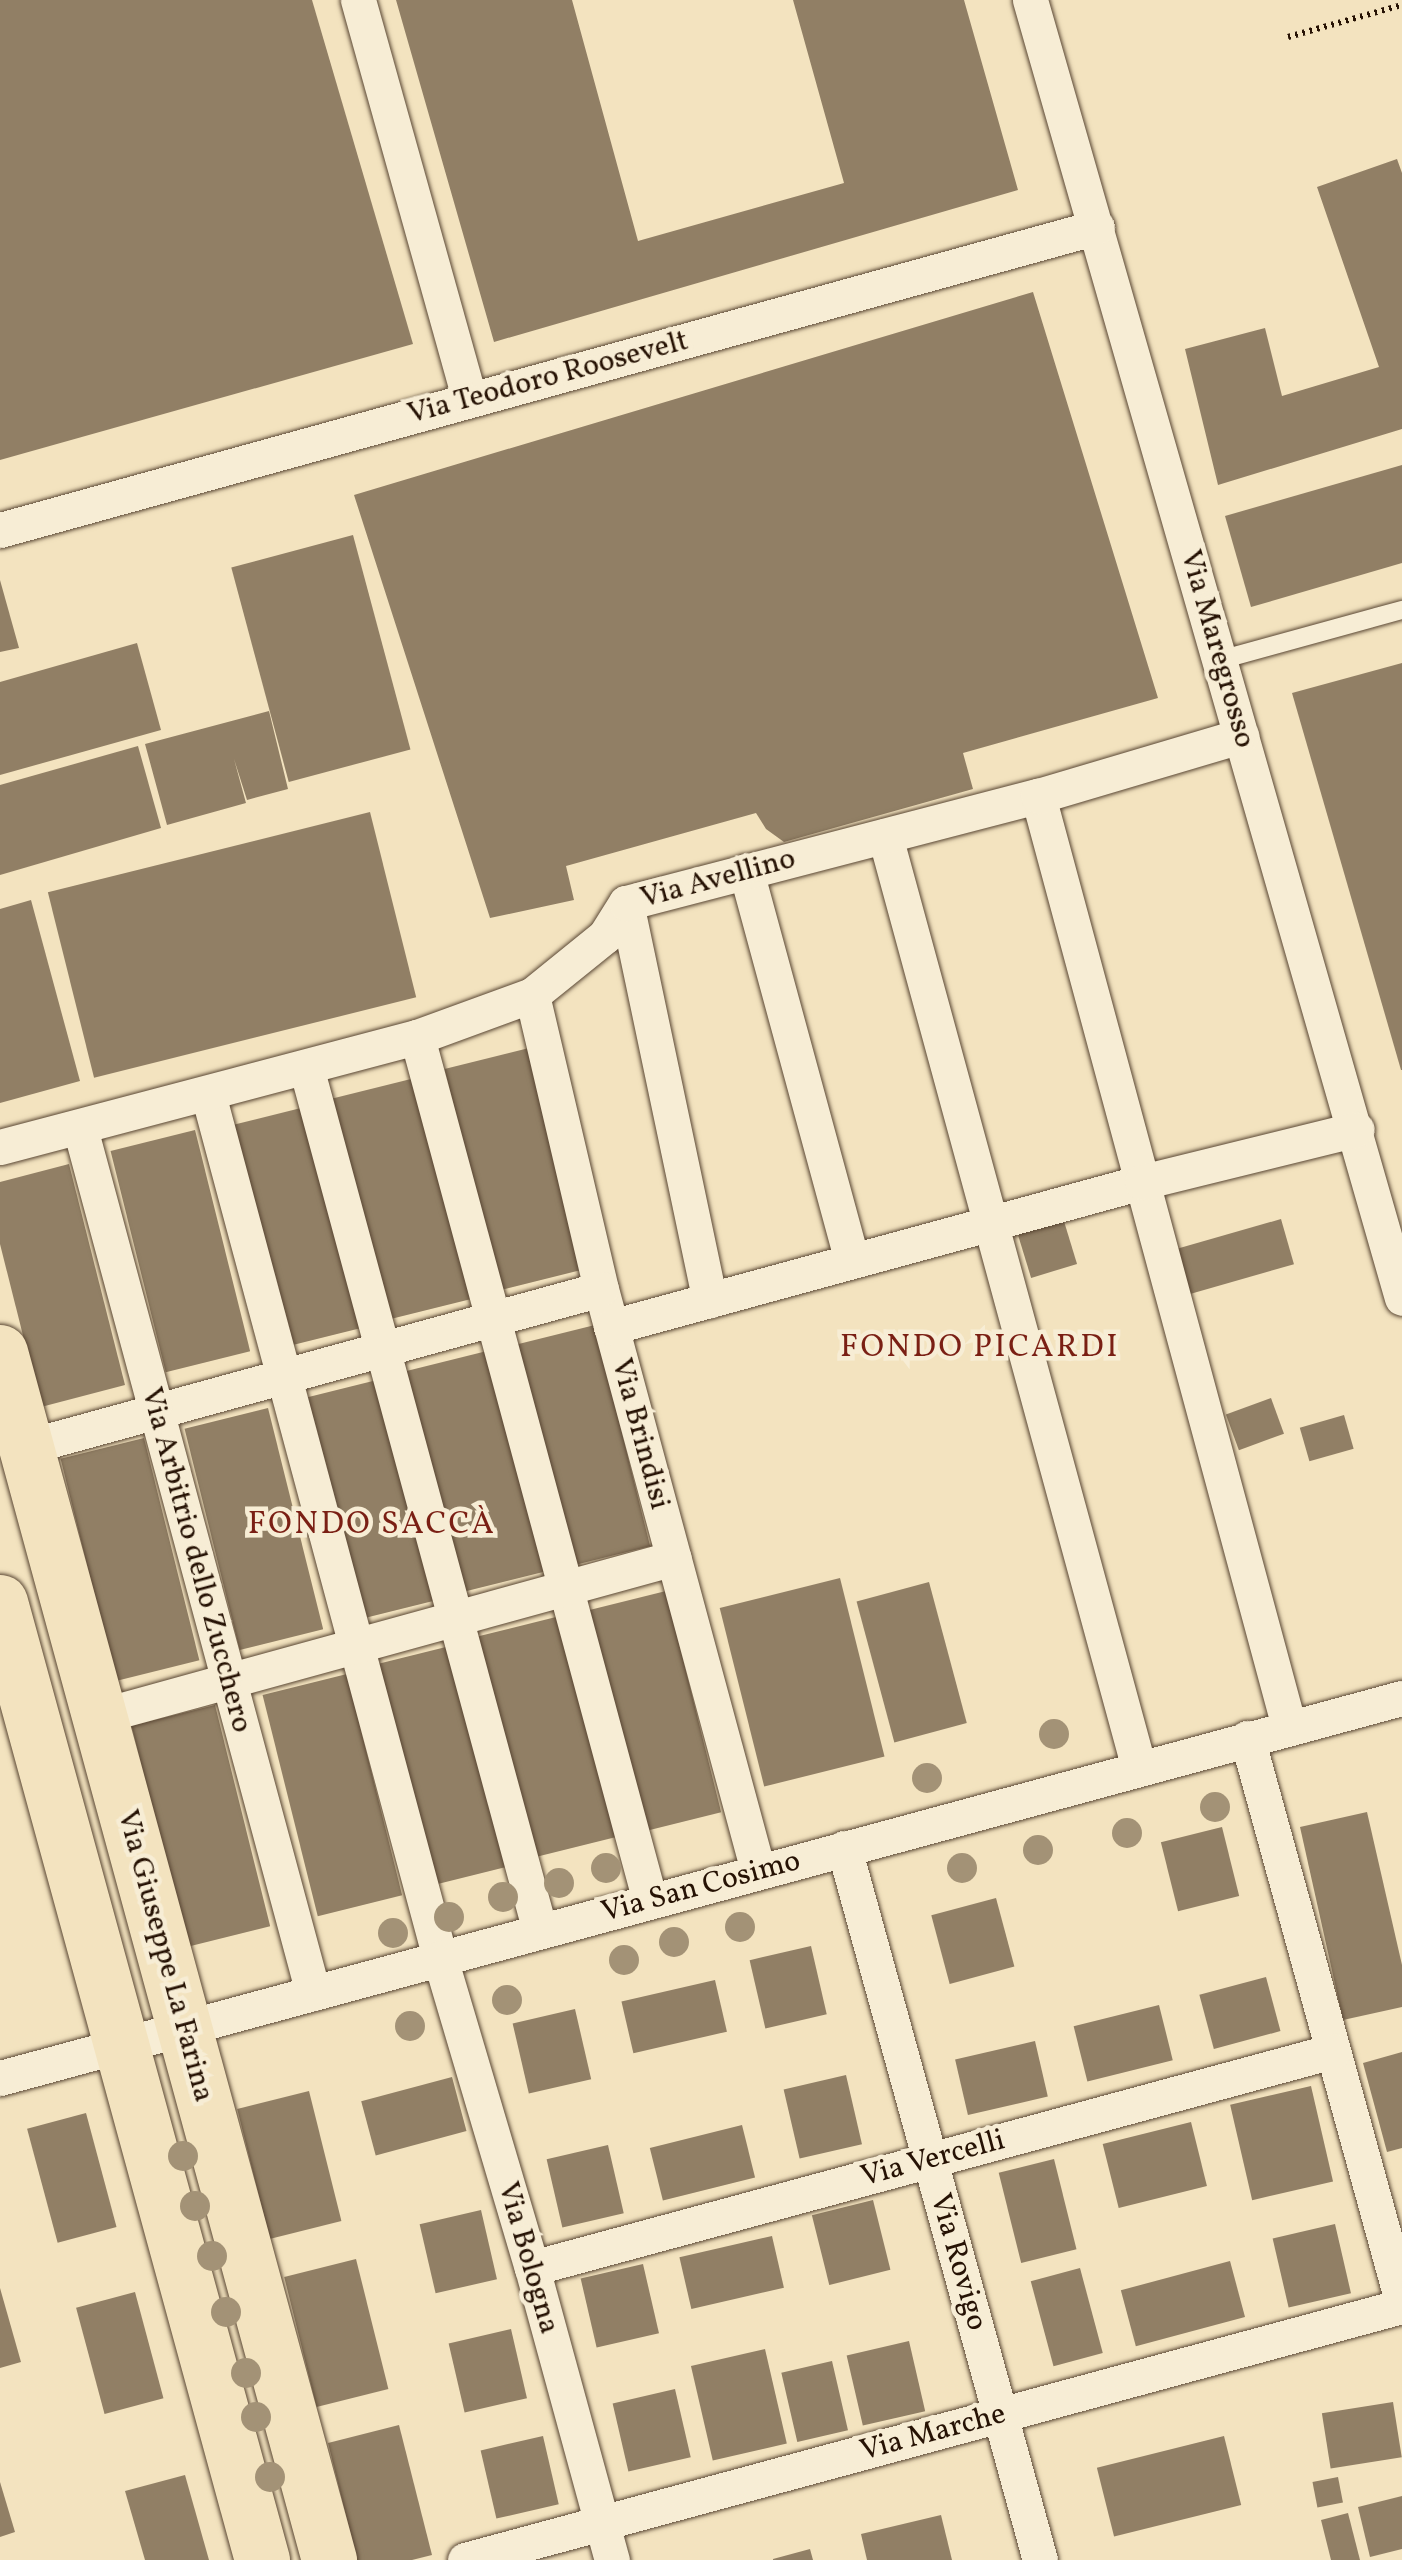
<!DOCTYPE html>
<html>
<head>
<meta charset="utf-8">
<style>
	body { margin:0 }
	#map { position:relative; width:1402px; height:2560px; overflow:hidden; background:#f3e3bf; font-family:Vollkorn,serif }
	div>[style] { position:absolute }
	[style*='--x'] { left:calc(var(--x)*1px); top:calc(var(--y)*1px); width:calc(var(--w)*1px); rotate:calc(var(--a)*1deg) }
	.building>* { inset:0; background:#917f65; transform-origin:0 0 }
	.path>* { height:6px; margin-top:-3px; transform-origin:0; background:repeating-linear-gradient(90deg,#261204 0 2.5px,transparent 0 7.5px) }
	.roads { filter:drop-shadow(0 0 2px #594633) drop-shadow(0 0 2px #594633) }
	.lane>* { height:18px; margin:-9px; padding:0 9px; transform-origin:9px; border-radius:9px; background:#f7edd5 }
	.street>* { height:35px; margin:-17.5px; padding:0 17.5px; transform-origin:17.5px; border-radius:17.5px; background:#f7edd5 }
	.primary>* { height:55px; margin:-27.5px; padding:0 27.5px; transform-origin:27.5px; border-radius:27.5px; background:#f3e3bf }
	.trees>* { width:30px; height:30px; margin:-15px; border-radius:50%; background:#a39276 }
	span { translate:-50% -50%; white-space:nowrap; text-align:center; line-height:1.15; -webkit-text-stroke:9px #f7edd5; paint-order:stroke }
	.street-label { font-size:30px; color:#261204 }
	.neighbourhood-label { font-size:32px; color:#7a1f14; letter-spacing:2.5px }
</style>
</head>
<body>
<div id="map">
	<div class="building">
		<i style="clip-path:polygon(0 0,312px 0,413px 344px,0 460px)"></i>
		<i style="clip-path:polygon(396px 0,572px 0,638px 241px,844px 183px,793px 0,964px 0,1018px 190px,494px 342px)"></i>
		<i style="clip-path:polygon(1397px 159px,1402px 173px,1402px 429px,1218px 485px,1185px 349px,1265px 328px,1282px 396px,1379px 367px,1317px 187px)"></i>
		<i style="clip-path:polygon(1033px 292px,1158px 698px,963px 753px,973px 789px,784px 842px,766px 829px,756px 813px,566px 866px,574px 900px,490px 918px,354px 495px)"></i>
		<i style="clip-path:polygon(1402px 465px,1402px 563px,1251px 607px,1225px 516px)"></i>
		<i style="left:353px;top:535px;width:222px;height:126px;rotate:75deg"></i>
		<i style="clip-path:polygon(0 580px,19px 648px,0 652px)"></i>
		<i style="clip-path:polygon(137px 643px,161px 730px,0 775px,0 682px)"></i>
		<i style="clip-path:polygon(1402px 663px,1402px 1070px,1401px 1070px,1292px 693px)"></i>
		<i style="clip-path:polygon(269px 711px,288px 789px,247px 800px,234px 759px,246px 803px,167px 825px,145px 744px)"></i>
		<i style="clip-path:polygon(138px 746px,161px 828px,0 875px,0 785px)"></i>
		<i style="left:370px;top:812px;width:191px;height:332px;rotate:76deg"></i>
		<i style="clip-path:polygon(31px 900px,80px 1081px,0 1103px,0 909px)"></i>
		<i style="left:529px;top:1048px;width:228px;height:87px;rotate:76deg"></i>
		<i style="left:415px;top:1078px;width:228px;height:86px;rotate:76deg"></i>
		<i style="left:309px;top:1106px;width:228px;height:86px;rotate:76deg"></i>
		<i style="left:195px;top:1130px;width:228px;height:87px;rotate:76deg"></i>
		<i style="clip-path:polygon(69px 1164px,125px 1385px,41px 1407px,0 1244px,0 1182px)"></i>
		<i style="left:1063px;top:1218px;width:48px;height:48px;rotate:73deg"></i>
		<i style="left:1281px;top:1219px;width:47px;height:109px;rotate:74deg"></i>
		<i style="left:595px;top:1325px;width:228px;height:86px;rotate:76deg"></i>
		<i style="left:491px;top:1350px;width:228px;height:87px;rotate:76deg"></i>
		<i style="left:385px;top:1378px;width:228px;height:87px;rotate:76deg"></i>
		<i style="left:1271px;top:1398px;width:38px;height:48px;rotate:70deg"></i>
		<i style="left:268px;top:1408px;width:228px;height:86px;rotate:76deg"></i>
		<i style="left:1344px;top:1415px;width:35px;height:46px;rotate:74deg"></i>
		<i style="left:144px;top:1438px;width:229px;height:86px;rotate:76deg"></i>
		<i style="left:840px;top:1578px;width:184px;height:124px;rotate:76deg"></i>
		<i style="left:929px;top:1582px;width:146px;height:75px;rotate:75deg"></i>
		<i style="left:666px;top:1591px;width:228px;height:86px;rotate:76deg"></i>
		<i style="left:560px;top:1616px;width:228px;height:86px;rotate:76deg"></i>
		<i style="left:458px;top:1644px;width:228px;height:86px;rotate:76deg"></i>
		<i style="left:347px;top:1674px;width:228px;height:87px;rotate:76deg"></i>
		<i style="left:215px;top:1705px;width:228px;height:86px;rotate:76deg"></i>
		<i style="clip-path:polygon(1367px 1812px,1402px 1965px,1402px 2007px,1343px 2020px,1300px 1827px)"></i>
		<i style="left:1222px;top:1827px;width:71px;height:63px;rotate:76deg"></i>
		<i style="left:996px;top:1898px;width:71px;height:67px;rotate:75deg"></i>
		<i style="left:811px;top:1946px;width:70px;height:63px;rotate:77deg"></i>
		<i style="left:1266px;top:1977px;width:56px;height:69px;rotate:75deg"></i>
		<i style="left:715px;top:1980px;width:53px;height:96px;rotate:77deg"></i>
		<i style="left:1159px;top:2005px;width:57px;height:88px;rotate:76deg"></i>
		<i style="left:575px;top:2009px;width:72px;height:64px;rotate:77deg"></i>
		<i style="left:1035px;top:2041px;width:57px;height:82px;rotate:77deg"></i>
		<i style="clip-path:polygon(1402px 2052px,1402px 2148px,1387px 2152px,1363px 2063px)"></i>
		<i style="left:846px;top:2075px;width:71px;height:64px;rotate:77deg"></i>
		<i style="left:452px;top:2077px;width:56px;height:94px;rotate:75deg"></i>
		<i style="left:1311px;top:2086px;width:98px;height:83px;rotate:77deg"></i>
		<i style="left:309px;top:2091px;width:134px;height:74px;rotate:76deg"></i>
		<i style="left:86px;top:2113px;width:118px;height:61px;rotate:75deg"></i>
		<i style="left:1191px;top:2122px;width:66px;height:91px;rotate:76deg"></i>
		<i style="left:742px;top:2125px;width:54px;height:95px;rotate:76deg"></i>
		<i style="left:608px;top:2145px;width:70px;height:63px;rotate:77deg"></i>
		<i style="left:1054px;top:2159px;width:93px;height:57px;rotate:76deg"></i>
		<i style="left:873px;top:2200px;width:72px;height:63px;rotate:76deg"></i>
		<i style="left:481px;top:2210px;width:71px;height:63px;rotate:77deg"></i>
		<i style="left:1335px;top:2224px;width:71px;height:64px;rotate:77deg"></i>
		<i style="left:772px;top:2236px;width:53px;height:95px;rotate:77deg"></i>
		<i style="left:356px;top:2259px;width:134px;height:74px;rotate:76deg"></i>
		<i style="left:1230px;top:2261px;width:58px;height:113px;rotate:75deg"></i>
		<i style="left:643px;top:2264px;width:71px;height:64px;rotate:77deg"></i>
		<i style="left:1080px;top:2268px;width:88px;height:51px;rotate:75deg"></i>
		<i style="clip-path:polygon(0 2288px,21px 2362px,0 2368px)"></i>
		<i style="left:135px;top:2292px;width:110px;height:61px;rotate:75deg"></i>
		<i style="left:511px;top:2329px;width:71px;height:64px;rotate:77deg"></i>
		<i style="left:909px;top:2341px;width:72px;height:64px;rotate:77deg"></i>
		<i style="left:765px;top:2349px;width:97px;height:76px;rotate:77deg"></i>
		<i style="left:832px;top:2361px;width:71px;height:52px;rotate:77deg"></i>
		<i style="left:675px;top:2389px;width:70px;height:64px;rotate:77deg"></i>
		<i style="left:1393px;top:2402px;width:56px;height:72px;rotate:81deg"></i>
		<i style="clip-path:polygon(399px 2425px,432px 2555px,412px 2560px,357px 2560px,328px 2443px)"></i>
		<i style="left:543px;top:2436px;width:70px;height:64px;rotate:77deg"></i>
		<i style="left:1224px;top:2436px;width:71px;height:131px;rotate:76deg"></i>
		<i style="clip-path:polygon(185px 2475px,209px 2560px,145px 2560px,125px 2491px)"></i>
		<i style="left:1338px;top:2477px;width:26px;height:26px;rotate:79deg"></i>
		<i style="clip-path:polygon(0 2482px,15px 2532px,0 2537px)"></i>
		<i style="clip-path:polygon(1402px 2496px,1402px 2549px,1370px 2557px,1358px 2507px)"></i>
		<i style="clip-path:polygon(1348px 2513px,1360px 2560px,1331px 2560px,1321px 2520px)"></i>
		<i style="clip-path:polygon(941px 2515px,952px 2560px,867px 2560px,861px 2534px)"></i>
		<i style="clip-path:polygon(810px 2549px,813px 2560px,773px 2560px,773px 2559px)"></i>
	</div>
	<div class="path">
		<i style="--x:1288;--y:37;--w:118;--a:-15.7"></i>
	</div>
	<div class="roads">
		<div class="lane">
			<i style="--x:1220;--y:660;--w:189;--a:-15.4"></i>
		</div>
		<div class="street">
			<i style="--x:358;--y:0;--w:415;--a:74.4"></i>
			<i style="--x:1030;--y:0;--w:1350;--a:74.01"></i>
			<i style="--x:0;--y:530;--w:1138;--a:-15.44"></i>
			<i style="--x:1038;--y:796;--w:964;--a:74.91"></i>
			<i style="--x:885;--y:836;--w:966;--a:74.76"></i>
			<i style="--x:746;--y:871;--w:404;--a:74.8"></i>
			<i style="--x:626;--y:903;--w:406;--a:78.1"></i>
			<i style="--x:532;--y:995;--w:302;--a:76.8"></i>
			<i style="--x:601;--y:1289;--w:603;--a:74.9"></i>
			<i style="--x:417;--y:1037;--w:895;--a:74.91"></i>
			<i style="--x:306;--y:1067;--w:895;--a:74.85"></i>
			<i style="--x:208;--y:1094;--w:895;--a:74.97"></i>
			<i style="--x:440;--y:1958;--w:323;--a:73.5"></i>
			<i style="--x:532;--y:2268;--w:303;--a:74.7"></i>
			<i style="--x:80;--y:1128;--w:896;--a:74.92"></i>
			<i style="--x:0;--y:1147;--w:431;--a:-14.8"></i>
			<i style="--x:417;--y:1037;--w:122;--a:-20.1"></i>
			<i style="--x:532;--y:995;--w:94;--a:-38.9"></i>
			<i style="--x:605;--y:936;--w:39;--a:-58"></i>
			<i style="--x:626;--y:903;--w:426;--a:-14.6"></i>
			<i style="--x:1038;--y:796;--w:212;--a:-16.5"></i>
			<i style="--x:611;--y:1327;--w:550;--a:-15.27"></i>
			<i style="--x:1142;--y:1182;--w:221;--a:-13.8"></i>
			<i style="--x:26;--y:1447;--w:596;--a:-15.36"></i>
			<i style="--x:100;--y:1716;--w:595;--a:-15.39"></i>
			<i style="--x:1247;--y:1738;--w:584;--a:74.61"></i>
			<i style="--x:844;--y:1848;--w:738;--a:74.61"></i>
			<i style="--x:0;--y:2078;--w:1453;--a:-15.17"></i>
			<i style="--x:532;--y:2268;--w:830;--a:-15.16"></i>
			<i style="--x:465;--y:2560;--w:971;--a:-15.17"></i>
		</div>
		<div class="primary">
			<i style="--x:0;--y:1352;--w:1252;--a:74.76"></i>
			<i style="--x:0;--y:1602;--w:993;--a:74.7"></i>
		</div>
	</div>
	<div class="trees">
		<i style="left:1054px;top:1734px"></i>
		<i style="left:927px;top:1778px"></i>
		<i style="left:1215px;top:1807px"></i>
		<i style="left:1127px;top:1833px"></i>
		<i style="left:1038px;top:1850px"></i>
		<i style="left:606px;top:1868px"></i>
		<i style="left:962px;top:1868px"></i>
		<i style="left:559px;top:1883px"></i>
		<i style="left:503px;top:1897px"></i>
		<i style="left:449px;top:1917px"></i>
		<i style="left:740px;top:1927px"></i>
		<i style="left:393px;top:1933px"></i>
		<i style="left:674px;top:1942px"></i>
		<i style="left:624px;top:1960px"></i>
		<i style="left:507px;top:2000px"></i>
		<i style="left:410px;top:2026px"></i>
		<i style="left:183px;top:2156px"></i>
		<i style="left:195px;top:2206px"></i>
		<i style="left:212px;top:2256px"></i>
		<i style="left:226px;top:2312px"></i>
		<i style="left:246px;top:2373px"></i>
		<i style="left:256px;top:2417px"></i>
		<i style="left:270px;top:2477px"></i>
	</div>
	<div class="street-label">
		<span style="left:548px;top:378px;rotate:-15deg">Via Teodoro Roosevelt</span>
		<span style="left:1217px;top:649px;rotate:74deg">Via Maregrosso</span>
		<span style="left:718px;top:879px;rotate:-15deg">Via Avellino</span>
		<span style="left:640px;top:1434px;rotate:75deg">Via Brindisi</span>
		<span style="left:196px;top:1560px;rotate:75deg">Via Arbitrio dello Zucchero</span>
		<span style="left:701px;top:1887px;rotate:-15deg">Via San Cosimo</span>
		<span style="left:165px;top:1956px;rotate:75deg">Via Giuseppe La Farina</span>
		<span style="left:933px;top:2159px;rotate:-15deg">Via Vercelli</span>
		<span style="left:528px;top:2258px;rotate:74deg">Via Bologna</span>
		<span style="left:958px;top:2262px;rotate:74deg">Via Rovigo</span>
		<span style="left:933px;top:2433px;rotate:-15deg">Via Marche</span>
	</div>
	<div class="neighbourhood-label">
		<span style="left:980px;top:1348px">FONDO PICARDI</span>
		<span style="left:372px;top:1525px">FONDO SACCÀ</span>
	</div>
</div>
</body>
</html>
